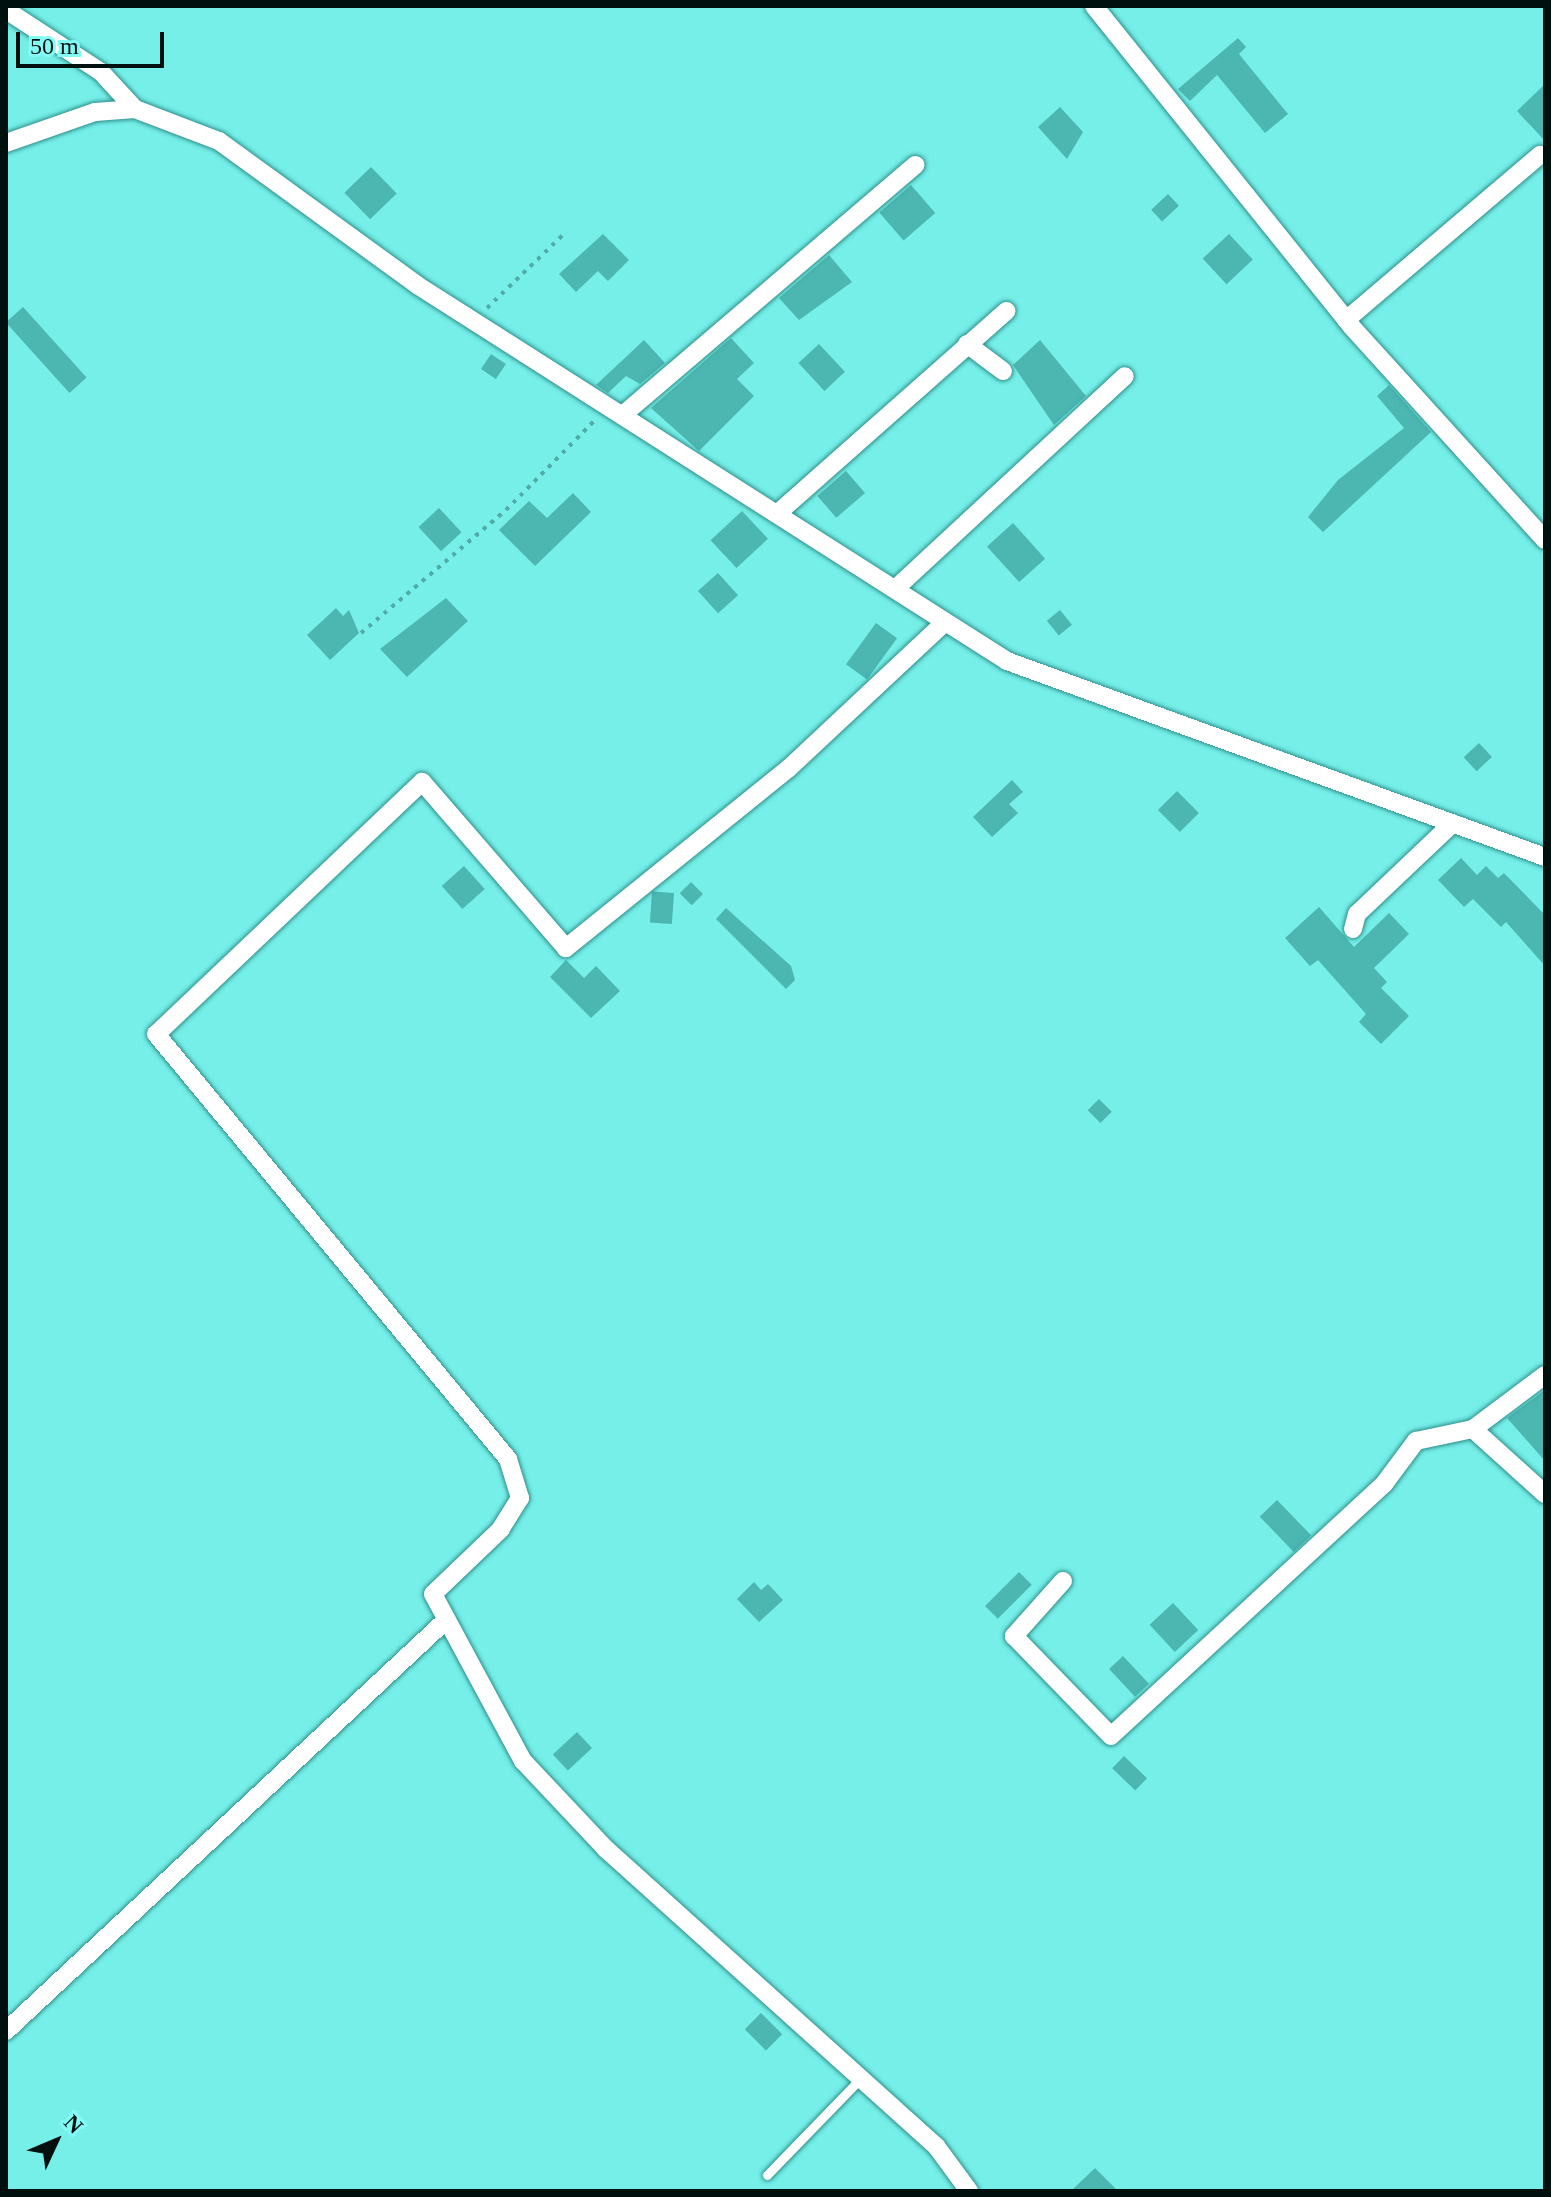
<!DOCTYPE html>
<html>
<head>
<meta charset="utf-8">
<style>
	body { margin:0 }
	#map { position:relative; width:1551px; height:2197px; overflow:hidden; background:#76efe9; font-family:"Times New Roman",serif }
	div>[style] { position:absolute }
	[style*='--x'] { left:calc(var(--x)*1px); top:calc(var(--y)*1px); width:calc(var(--w)*1px); rotate:calc(var(--a)*1deg) }
	.building>* { inset:0; background:#4cb6b1; transform-origin:0 0 }
	.path>* { height:4px; margin-top:-2px; transform-origin:0; background:repeating-linear-gradient(90deg,#52aba7 0 4px,transparent 0 10px) }
	.roads { filter:drop-shadow(0 0 2px #2e8e8a) drop-shadow(0 0 2px #2e8e8a) }
	.service>* { height:9px; margin:-4.5px; padding:0 4.5px; transform-origin:4.5px; border-radius:4.5px; background:#fff }
	.minor>* { height:18px; margin:-9px; padding:0 9px; transform-origin:9px; border-radius:9px; background:#fff }
	span { translate:-50% -50%; white-space:nowrap; text-align:center; line-height:1.15; -webkit-text-stroke:7px #84fcf6; paint-order:stroke }
	.frame { position:absolute; inset:0; border:8px solid #00100f; pointer-events:none }
	.north { position:absolute; left:16px; top:2101px; width:80px; height:80px; -webkit-text-stroke:6px #84fcf6; paint-order:stroke; rotate:46deg; font-size:22px; font-weight:700; line-height:32px; text-align:center; color:#00100f }
	.north::after { content:''; display:block; margin:auto; width:28px; height:36px; background:#00100f; clip-path:polygon(50% 0,100% 100%,50% 72%,0 100%) }
	.scale { position:absolute; left:16px; top:32px; width:148px; height:36px; box-sizing:border-box; border:4px solid #00100f; border-top:0; padding-left:10px; font-size:24px; line-height:28px; white-space:nowrap; color:#00100f; -webkit-text-stroke:6px #84fcf6; paint-order:stroke }
</style>
</head>
<body>
<div id="map">
	<div class="building">
		<i style="clip-path:polygon(1238px 38px,1246px 47px,1239px 54px,1288px 114px,1265px 133px,1217px 75px,1190px 101px,1178px 89px)"></i>
		<i style="clip-path:polygon(1545px 84px,1545px 141px,1517px 111px)"></i>
		<i style="clip-path:polygon(1060px 107px,1083px 132px,1067px 159px,1038px 127px)"></i>
		<i style="left:371px;top:167px;width:37px;height:37px;rotate:46deg"></i>
		<i style="left:911px;top:185px;width:37px;height:42px;rotate:49deg"></i>
		<i style="left:1168px;top:194px;width:16px;height:23px;rotate:47deg"></i>
		<i style="clip-path:polygon(603px 234px,629px 260px,608px 281px,598px 271px,576px 292px,559px 274px)"></i>
		<i style="left:1229px;top:234px;width:35px;height:36px;rotate:47deg"></i>
		<i style="clip-path:polygon(829px 255px,852px 282px,799px 320px,779px 298px)"></i>
		<i style="left:23px;top:307px;width:95px;height:23px;rotate:48deg"></i>
		<i style="clip-path:polygon(731px 338px,754px 363px,737px 379px,754px 396px,699px 451px,651px 408px)"></i>
		<i style="clip-path:polygon(644px 340px,665px 363px,640px 384px,626px 376px,608px 393px,596px 385px)"></i>
		<i style="clip-path:polygon(1040px 340px,1086px 396px,1054px 425px,1013px 365px)"></i>
		<i style="left:819px;top:344px;width:38px;height:28px;rotate:47deg"></i>
		<i style="left:491px;top:354px;width:18px;height:18px;rotate:34deg"></i>
		<i style="clip-path:polygon(1389px 385px,1431px 432px,1323px 532px,1308px 517px,1338px 480px,1404px 428px,1377px 396px)"></i>
		<i style="left:846px;top:471px;width:29px;height:38px;rotate:49deg"></i>
		<i style="clip-path:polygon(573px 493px,591px 512px,535px 566px,499px 530px,529px 501px,547px 518px)"></i>
		<i style="left:439px;top:508px;width:33px;height:28px;rotate:47deg"></i>
		<i style="left:742px;top:511px;width:38px;height:43px;rotate:47deg"></i>
		<i style="left:1013px;top:523px;width:48px;height:35px;rotate:48deg"></i>
		<i style="left:718px;top:573px;width:30px;height:27px;rotate:48deg"></i>
		<i style="clip-path:polygon(446px 598px,468px 621px,407px 677px,380px 649px)"></i>
		<i style="clip-path:polygon(336px 608px,343px 616px,349px 610px,359px 633px,330px 660px,307px 635px)"></i>
		<i style="left:1060px;top:610px;width:19px;height:17px;rotate:51deg"></i>
		<i style="left:876px;top:623px;width:26px;height:51px;rotate:36deg"></i>
		<i style="left:1479px;top:743px;width:19px;height:21px;rotate:47deg"></i>
		<i style="clip-path:polygon(1012px 780px,1023px 792px,1009px 804px,1018px 813px,992px 837px,973px 817px)"></i>
		<i style="left:1177px;top:791px;width:31px;height:27px;rotate:45deg"></i>
		<i style="clip-path:polygon(1461px 858px,1477px 875px,1486px 866px,1498px 878px,1504px 873px,1545px 915px,1545px 966px,1506px 922px,1501px 927px,1473px 899px,1464px 907px,1438px 880px)"></i>
		<i style="left:464px;top:866px;width:31px;height:30px;rotate:48deg"></i>
		<i style="left:691px;top:882px;width:17px;height:16px;rotate:45deg"></i>
		<i style="left:674px;top:893px;width:31px;height:22px;rotate:94deg"></i>
		<i style="clip-path:polygon(1319px 907px,1354px 947px,1389px 913px,1409px 934px,1374px 968px,1387px 982px,1381px 988px,1409px 1016px,1381px 1044px,1359px 1022px,1366px 1014px,1318px 960px,1310px 966px,1285px 938px)"></i>
		<i style="clip-path:polygon(726px 908px,791px 966px,795px 980px,786px 989px,716px 919px)"></i>
		<i style="clip-path:polygon(566px 960px,584px 978px,596px 966px,620px 991px,591px 1018px,550px 977px)"></i>
		<i style="left:1099px;top:1099px;width:18px;height:16px;rotate:45deg"></i>
		<i style="clip-path:polygon(1545px 1390px,1545px 1461px,1507px 1418px)"></i>
		<i style="left:1277px;top:1500px;width:49px;height:24px;rotate:46deg"></i>
		<i style="left:1019px;top:1572px;width:18px;height:48px;rotate:45deg"></i>
		<i style="clip-path:polygon(754px 1582px,761px 1590px,768px 1584px,783px 1600px,759px 1622px,737px 1599px)"></i>
		<i style="left:1173px;top:1603px;width:37px;height:32px;rotate:47deg"></i>
		<i style="left:1123px;top:1656px;width:38px;height:19px;rotate:47deg"></i>
		<i style="left:577px;top:1732px;width:22px;height:33px;rotate:47deg"></i>
		<i style="left:1124px;top:1756px;width:32px;height:17px;rotate:44deg"></i>
		<i style="left:761px;top:2013px;width:30px;height:23px;rotate:45deg"></i>
		<i style="clip-path:polygon(1095px 2168px,1118px 2191px,1071px 2191px)"></i>
	</div>
	<div class="path">
		<i style="--x:487;--y:308;--w:110;--a:-43.9"></i>
		<i style="--x:361;--y:633;--w:190;--a:-40.3"></i>
		<i style="--x:506;--y:510;--w:127;--a:-45.3"></i>
	</div>
	<div class="roads">
		<div class="service">
			<i style="--x:767;--y:2175;--w:136;--a:-45.9"></i>
		</div>
		<div class="minor">
			<i style="--x:1094;--y:6;--w:410;--a:51.2"></i>
			<i style="--x:1351;--y:326;--w:289;--a:47.8"></i>
			<i style="--x:6;--y:10;--w:113;--a:33.1"></i>
			<i style="--x:101;--y:72;--w:50;--a:47.4"></i>
			<i style="--x:6;--y:143;--w:94;--a:-19.2"></i>
			<i style="--x:95;--y:112;--w:40;--a:-4.3"></i>
			<i style="--x:135;--y:109;--w:90;--a:20.9"></i>
			<i style="--x:219;--y:141;--w:245;--a:36"></i>
			<i style="--x:417;--y:285;--w:700;--a:32.51"></i>
			<i style="--x:1007;--y:661;--w:573;--a:20.02"></i>
			<i style="--x:1346;--y:320;--w:255;--a:-40.4"></i>
			<i style="--x:967;--y:344;--w:45;--a:36.9"></i>
			<i style="--x:625;--y:413;--w:382;--a:-40.5"></i>
			<i style="--x:778;--y:513;--w:305;--a:-41.5"></i>
			<i style="--x:895;--y:589;--w:313;--a:-42.8"></i>
			<i style="--x:944;--y:623;--w:212;--a:136.9"></i>
			<i style="--x:789;--y:768;--w:287;--a:141.1"></i>
			<i style="--x:566;--y:948;--w:220;--a:-130.9"></i>
			<i style="--x:422;--y:782;--w:366;--a:136.5"></i>
			<i style="--x:156;--y:1034;--w:552;--a:50.37"></i>
			<i style="--x:508;--y:1459;--w:41;--a:72.9"></i>
			<i style="--x:520;--y:1498;--w:36;--a:122"></i>
			<i style="--x:501;--y:1529;--w:94;--a:136.3"></i>
			<i style="--x:433;--y:1594;--w:190;--a:61.7"></i>
			<i style="--x:523;--y:1761;--w:121;--a:46.7"></i>
			<i style="--x:606;--y:1849;--w:444;--a:42"></i>
			<i style="--x:936;--y:2146;--w:56;--a:53.7"></i>
			<i style="--x:1353;--y:929;--w:16;--a:-75"></i>
			<i style="--x:1357;--y:914;--w:132;--a:-43.5"></i>
			<i style="--x:1545;--y:1375;--w:90;--a:143.1"></i>
			<i style="--x:1473;--y:1429;--w:97;--a:42.1"></i>
			<i style="--x:1063;--y:1581;--w:74;--a:131.7"></i>
			<i style="--x:1014;--y:1636;--w:139;--a:45.9"></i>
			<i style="--x:1111;--y:1736;--w:372;--a:-42.7"></i>
			<i style="--x:1384;--y:1484;--w:54;--a:-53.3"></i>
			<i style="--x:1416;--y:1441;--w:58;--a:-11.9"></i>
			<i style="--x:6;--y:2031;--w:601;--a:-43.04"></i>
		</div>
	</div>
	<div class="frame"></div>
	<div class="north">N</div>
	<div class="scale">50 m</div>
</div>
</body>
</html>
